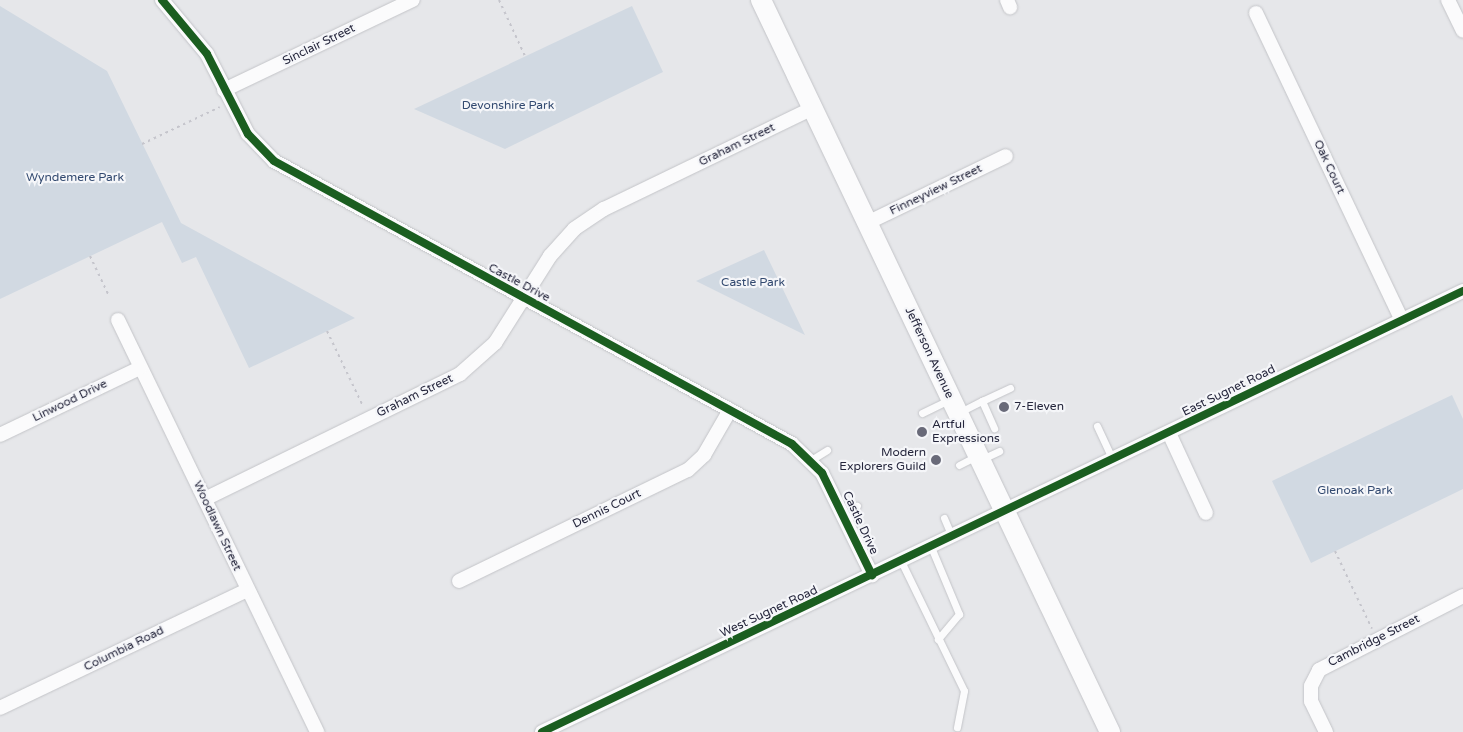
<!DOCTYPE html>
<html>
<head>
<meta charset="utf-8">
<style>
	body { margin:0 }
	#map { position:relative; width:1463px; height:732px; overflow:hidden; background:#e6e7ea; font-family:"Varela Round",sans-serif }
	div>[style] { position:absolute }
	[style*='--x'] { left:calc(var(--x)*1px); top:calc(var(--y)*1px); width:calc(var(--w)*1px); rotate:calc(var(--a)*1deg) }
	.green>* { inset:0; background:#d1d9e2 }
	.path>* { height:2px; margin-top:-1px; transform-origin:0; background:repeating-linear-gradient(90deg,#c5c5cc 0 2.5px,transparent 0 6.5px) }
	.roads { filter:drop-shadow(0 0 1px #c3c4c8) drop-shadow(0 0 1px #c3c4c8) }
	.lane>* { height:7px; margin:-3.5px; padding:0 3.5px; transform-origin:3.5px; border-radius:3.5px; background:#fbfbfc }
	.street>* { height:14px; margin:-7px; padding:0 7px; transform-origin:7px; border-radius:7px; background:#fbfbfc }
	.secondary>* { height:20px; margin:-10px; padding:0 10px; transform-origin:10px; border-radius:10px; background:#fbfbfc }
	.cycleway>* { height:8px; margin:-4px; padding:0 4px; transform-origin:4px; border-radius:4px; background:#1b5e20 }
	.dots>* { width:14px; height:14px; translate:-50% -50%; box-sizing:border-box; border:2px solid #f5f6f9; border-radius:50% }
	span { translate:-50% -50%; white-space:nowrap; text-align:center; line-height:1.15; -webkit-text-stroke:4.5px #f5f6f9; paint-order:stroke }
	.street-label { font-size:12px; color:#25263c }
	.park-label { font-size:12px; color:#334a70 }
	.poi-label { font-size:12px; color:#25263c }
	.left { translate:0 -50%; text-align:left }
	.right { translate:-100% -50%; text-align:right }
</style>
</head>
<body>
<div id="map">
	<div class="green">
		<i style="clip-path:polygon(0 6px,107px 71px,181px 223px,355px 318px,249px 368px,196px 257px,182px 263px,162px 222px,0 299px)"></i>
		<i style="clip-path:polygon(632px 6px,663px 72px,505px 149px,414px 109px)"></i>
		<i style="clip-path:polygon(764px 250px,805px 335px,696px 281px)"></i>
		<i style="clip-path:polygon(1452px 395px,1463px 419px,1463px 489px,1311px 563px,1272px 481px)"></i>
	</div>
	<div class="path">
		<i style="--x:499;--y:0;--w:62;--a:65.1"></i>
		<i style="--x:142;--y:144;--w:86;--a:-25.4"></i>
		<i style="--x:90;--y:256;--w:44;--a:64.6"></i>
		<i style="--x:327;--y:331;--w:83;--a:64.4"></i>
		<i style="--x:1335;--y:551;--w:86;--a:64.6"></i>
	</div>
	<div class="roads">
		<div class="lane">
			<i style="--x:982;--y:401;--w:31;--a:-25"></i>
			<i style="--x:960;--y:412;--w:25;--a:-27"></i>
			<i style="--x:982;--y:401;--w:30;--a:66"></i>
			<i style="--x:922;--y:413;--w:30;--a:-26"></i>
			<i style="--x:1097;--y:426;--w:38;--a:65"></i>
			<i style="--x:982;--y:459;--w:19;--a:-25"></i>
			<i style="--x:811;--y:460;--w:19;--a:-32"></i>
			<i style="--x:959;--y:465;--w:20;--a:-27"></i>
			<i style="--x:944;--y:518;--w:21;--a:67"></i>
			<i style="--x:847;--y:523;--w:20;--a:-60"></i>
			<i style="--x:931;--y:547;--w:73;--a:67.3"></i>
			<i style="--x:959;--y:614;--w:33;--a:130"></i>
			<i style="--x:901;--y:561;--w:144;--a:64.1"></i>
			<i style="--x:964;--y:691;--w:37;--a:101"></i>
		</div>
		<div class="street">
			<i style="--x:162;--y:0;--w:70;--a:50.2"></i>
			<i style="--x:207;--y:54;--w:90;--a:62.9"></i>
			<i style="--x:248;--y:134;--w:37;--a:46"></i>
			<i style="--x:274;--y:161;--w:590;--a:28.65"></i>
			<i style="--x:792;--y:444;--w:42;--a:44"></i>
			<i style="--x:822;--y:473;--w:114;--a:63.9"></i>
			<i style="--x:1007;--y:0;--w:8;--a:67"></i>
			<i style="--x:1448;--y:0;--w:34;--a:64"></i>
			<i style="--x:1256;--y:13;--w:340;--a:64.6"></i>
			<i style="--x:224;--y:90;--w:209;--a:-25.5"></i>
			<i style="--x:867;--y:223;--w:154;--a:-25.7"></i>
			<i style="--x:118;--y:320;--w:458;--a:64.2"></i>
			<i style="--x:1169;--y:433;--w:88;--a:65.2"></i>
			<i style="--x:0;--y:435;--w:155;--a:-25.6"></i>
			<i style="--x:205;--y:499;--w:284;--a:-26.1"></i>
			<i style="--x:460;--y:374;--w:47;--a:-41.5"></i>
			<i style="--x:495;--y:343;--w:103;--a:-57.7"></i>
			<i style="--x:550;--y:256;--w:36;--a:-48"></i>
			<i style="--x:574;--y:229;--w:36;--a:-34"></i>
			<i style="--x:604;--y:209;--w:232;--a:-25.8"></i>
			<i style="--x:459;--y:581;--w:254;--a:-25.9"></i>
			<i style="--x:688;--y:470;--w:22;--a:-43"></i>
			<i style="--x:704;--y:455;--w:52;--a:-60"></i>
			<i style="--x:0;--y:708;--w:274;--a:-25.5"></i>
			<i style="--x:542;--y:732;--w:1021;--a:-25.59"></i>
			<i style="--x:1326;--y:732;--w:34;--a:-116"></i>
			<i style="--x:1311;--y:701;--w:15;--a:-90"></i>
			<i style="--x:1311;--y:686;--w:18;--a:-63"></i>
			<i style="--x:1319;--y:670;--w:162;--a:-27.2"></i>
		</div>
		<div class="secondary">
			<i style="--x:761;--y:0;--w:811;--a:64.51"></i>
		</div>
	</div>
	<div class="cycleway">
		<i style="--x:162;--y:0;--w:70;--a:50.2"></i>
		<i style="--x:207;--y:54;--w:90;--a:62.9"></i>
		<i style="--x:248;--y:134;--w:37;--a:46"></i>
		<i style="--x:274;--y:161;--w:590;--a:28.65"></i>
		<i style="--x:792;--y:444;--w:42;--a:44"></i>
		<i style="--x:822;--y:473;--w:114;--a:63.9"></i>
		<i style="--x:542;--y:732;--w:1021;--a:-25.59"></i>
	</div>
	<div class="dots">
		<i style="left:1004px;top:407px;background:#696a79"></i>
		<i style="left:922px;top:432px;background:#696a79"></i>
		<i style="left:936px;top:460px;background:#696a79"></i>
	</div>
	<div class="street-label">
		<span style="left:319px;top:45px;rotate:-26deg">Sinclair Street</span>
		<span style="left:737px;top:145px;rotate:-26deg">Graham Street</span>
		<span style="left:1329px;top:167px;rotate:65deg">Oak Court</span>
		<span style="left:936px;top:190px;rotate:-26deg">Finneyview Street</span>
		<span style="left:519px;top:283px;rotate:28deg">Castle Drive</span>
		<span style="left:929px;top:353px;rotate:65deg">Jefferson Avenue</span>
		<span style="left:1229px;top:391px;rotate:-26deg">East Sugnet Road</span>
		<span style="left:415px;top:396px;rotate:-26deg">Graham Street</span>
		<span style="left:70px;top:401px;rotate:-26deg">Linwood Drive</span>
		<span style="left:607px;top:509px;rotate:-26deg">Dennis Court</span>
		<span style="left:860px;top:523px;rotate:65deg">Castle Drive</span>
		<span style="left:217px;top:526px;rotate:65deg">Woodlawn Street</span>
		<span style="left:769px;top:612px;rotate:-25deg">West Sugnet Road</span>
		<span style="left:1374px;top:641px;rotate:-27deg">Cambridge Street</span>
		<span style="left:124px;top:649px;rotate:-26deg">Columbia Road</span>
	</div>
	<div class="park-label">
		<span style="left:508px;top:106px">Devonshire Park</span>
		<span style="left:75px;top:178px">Wyndemere Park</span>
		<span style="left:753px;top:283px">Castle Park</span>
		<span style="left:1355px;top:491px">Glenoak Park</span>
	</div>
	<div class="poi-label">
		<span class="left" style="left:1014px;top:407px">7-Eleven</span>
		<span class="left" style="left:932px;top:432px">Artful<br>Expressions</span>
		<span class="right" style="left:926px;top:460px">Modern<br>Explorers Guild</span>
	</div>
</div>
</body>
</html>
